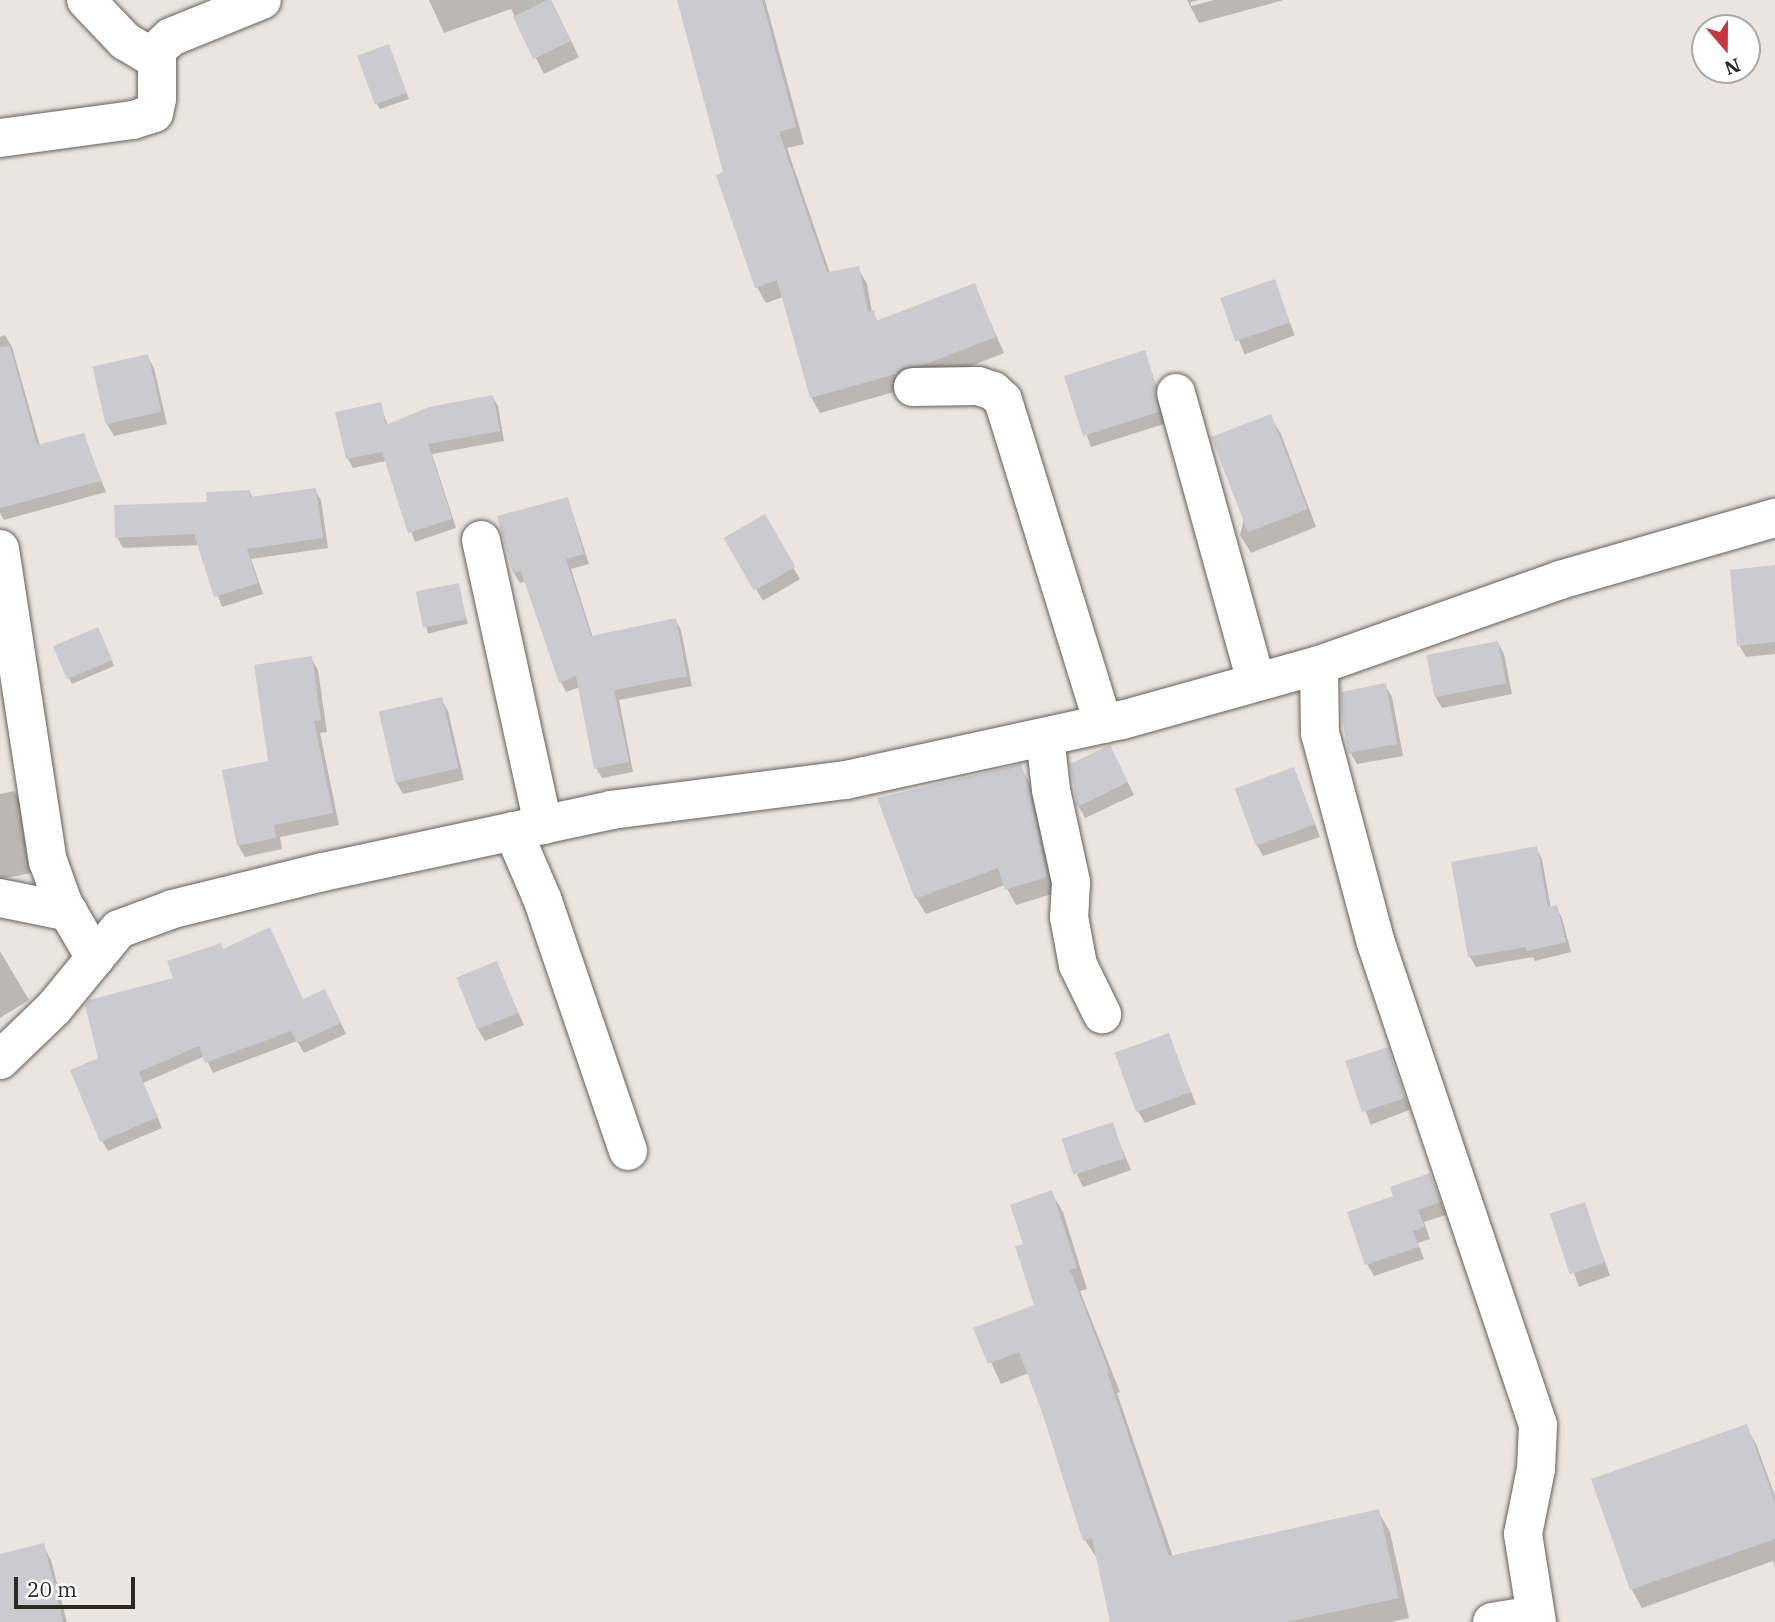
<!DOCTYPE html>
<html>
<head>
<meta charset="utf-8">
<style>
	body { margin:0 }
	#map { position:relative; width:1775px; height:1622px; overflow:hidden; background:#ece5df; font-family:"IBM Plex Serif",serif }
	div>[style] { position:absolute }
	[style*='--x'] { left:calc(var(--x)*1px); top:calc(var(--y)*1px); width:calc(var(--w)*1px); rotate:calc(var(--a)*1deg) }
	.shadow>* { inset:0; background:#0003; transform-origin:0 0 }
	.building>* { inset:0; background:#cccad1; transform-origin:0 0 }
	.roads { filter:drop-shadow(0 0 2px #65605b) drop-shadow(0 0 2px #65605b) }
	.minor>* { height:38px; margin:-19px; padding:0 19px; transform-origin:19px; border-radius:19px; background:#fff }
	span { translate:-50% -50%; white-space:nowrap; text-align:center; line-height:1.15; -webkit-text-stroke:7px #fff; paint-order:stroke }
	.north { position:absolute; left:1691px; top:14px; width:70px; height:70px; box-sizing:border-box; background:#fff; border:2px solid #aaa9a8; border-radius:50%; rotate:160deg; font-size:19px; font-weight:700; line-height:28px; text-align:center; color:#2b2826 }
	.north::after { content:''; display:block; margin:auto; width:24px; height:32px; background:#c7373d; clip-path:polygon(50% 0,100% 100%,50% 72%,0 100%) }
	.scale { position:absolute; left:14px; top:1577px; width:121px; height:32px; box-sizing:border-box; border:4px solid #2b2826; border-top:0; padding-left:9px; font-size:21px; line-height:24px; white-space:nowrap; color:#2b2826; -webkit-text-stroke:5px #fff; paint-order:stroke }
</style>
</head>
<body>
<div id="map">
	<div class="shadow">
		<i style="clip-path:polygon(429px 0,551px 0,579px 57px,544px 74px,511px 9px,444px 33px)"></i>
		<i style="clip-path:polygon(679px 0,765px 0,804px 144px,787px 148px,830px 273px,858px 268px,867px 284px,872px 312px,878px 322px,974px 285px,1004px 353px,933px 381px,820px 413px,811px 397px,783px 297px,766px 303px,757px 287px)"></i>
		<i style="clip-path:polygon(1187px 0,1200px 0,1191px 2px,1191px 6px,1214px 0,1284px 0,1199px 23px)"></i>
		<i style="clip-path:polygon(391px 52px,409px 99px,380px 109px,377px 104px)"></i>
		<i style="left:1274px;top:281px;width:58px;height:54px;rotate:69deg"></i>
		<i style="clip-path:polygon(5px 335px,12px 347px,40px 446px,83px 435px,106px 492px,4px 520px,0 513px,0 337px)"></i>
		<i style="clip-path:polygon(1144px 353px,1162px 399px,1164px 424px,1091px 447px,1066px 377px)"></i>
		<i style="clip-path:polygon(147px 356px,154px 368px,167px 424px,114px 436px,107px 424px)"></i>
		<i style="clip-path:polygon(492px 396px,498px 406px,504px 441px,432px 454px,456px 528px,415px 542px,386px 461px,353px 468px,348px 459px,338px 413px,380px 404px,388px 426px)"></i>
		<i style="clip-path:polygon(1270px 416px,1281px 434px,1316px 527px,1251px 553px,1240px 535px)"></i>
		<i style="clip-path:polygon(315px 490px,321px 500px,328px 548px,251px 559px,263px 594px,222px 607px,199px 545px,123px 548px,117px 537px,249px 491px,253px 498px)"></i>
		<i style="clip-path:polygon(568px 499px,589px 564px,571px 569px,593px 638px,675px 620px,681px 630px,692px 686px,619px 700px,633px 772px,602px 778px,596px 768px,580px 687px,566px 692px,561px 682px,526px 581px,520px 583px,514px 573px,499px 518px)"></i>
		<i style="left:764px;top:517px;width:72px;height:43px;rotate:60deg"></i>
		<i style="clip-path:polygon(1775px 567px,1775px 654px,1746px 657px,1739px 645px)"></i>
		<i style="left:458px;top:585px;width:40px;height:41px;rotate:76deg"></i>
		<i style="clip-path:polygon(101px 634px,114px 666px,72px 684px,69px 678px)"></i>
		<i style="clip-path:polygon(1498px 643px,1504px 654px,1512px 694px,1442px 708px,1435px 696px)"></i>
		<i style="clip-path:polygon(311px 658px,318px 670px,327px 732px,320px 733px,339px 825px,280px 837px,282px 849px,245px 857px,238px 845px)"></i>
		<i style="clip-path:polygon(1385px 685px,1392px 697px,1403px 756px,1357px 764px,1350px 752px)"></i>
		<i style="clip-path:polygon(441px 699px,448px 711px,464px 780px,403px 794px,396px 782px)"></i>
		<i style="clip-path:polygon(1116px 759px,1134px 795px,1085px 818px,1079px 807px,1072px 765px)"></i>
		<i style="clip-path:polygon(1020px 766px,1029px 782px,1055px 893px,1016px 905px,1005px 885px,926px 914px,916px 898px)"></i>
		<i style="clip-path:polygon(1294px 769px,1320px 837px,1263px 856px,1256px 844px)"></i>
		<i style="clip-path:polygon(14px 791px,21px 803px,32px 873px,0 879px,0 794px)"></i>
		<i style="clip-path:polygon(1536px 848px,1542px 859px,1551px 909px,1556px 907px,1562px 918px,1571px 952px,1535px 961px,1533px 957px,1476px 967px,1470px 957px,1453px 863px)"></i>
		<i style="clip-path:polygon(0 951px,29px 1000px,0 1018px)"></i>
		<i style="clip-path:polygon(223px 951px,304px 1001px,331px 1002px,346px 1034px,304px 1053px,297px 1041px,213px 1073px,205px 1056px,143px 1083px,162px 1128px,108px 1151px,102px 1141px,100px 1060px,175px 980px)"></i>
		<i style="clip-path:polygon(496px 963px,524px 1025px,485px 1041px,478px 1029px)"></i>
		<i style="clip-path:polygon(1168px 1036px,1196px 1104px,1145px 1123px,1138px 1111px)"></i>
		<i style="left:1387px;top:1050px;width:64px;height:42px;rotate:69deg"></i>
		<i style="clip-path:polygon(1112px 1125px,1131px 1170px,1083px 1187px,1077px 1175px)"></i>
		<i style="clip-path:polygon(1430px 1175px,1446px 1215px,1424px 1222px,1430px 1239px,1418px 1243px,1424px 1259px,1374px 1276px,1367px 1264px,1396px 1197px)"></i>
		<i style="clip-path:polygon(1051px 1192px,1063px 1212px,1087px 1289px,1080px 1291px,1120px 1392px,1117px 1393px,1173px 1557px,1378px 1511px,1390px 1532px,1409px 1618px,1391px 1622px,1112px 1622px,1098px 1560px,1085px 1540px,1029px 1373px,1001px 1384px,976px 1329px,1036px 1306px,1025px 1245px)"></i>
		<i style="left:1584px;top:1204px;width:76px;height:33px;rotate:70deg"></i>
		<i style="clip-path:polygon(1746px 1426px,1756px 1444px,1775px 1496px,1775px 1567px,1773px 1561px,1642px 1608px,1632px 1590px,1593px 1480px)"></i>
		<i style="clip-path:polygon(43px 1545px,51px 1560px,67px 1622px,0 1622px,0 1556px)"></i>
	</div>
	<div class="building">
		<i style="clip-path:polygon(547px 0,551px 0,571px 41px,533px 59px,513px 17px)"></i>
		<i style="clip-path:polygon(677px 0,762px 0,796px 127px,779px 132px,827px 272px,859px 266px,868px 312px,874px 310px,876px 321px,975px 283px,996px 337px,923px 365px,902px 368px,896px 374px,810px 398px,777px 280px,755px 288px,716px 175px,723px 172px)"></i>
		<i style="left:389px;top:44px;width:52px;height:34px;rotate:70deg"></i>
		<i style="left:1275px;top:279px;width:46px;height:58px;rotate:71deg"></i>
		<i style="clip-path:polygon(10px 346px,37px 445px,84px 433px,101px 481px,0 508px,0 347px)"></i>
		<i style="clip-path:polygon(1145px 350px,1156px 385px,1159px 412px,1083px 436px,1064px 376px)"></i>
		<i style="left:148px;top:354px;width:59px;height:57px;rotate:77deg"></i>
		<i style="clip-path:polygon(493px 395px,500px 431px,428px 444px,452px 519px,408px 533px,382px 452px,346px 459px,335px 412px,381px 402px,386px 425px,429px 407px)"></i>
		<i style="left:1271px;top:414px;width:102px;height:64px;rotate:69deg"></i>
		<i style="clip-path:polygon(316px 488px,323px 538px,247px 549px,258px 583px,214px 597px,194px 534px,115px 538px,114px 505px,207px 502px,206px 492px,250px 490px,250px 497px)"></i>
		<i style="clip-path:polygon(568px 497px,584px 554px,566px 559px,591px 636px,676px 618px,687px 676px,614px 690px,629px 762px,594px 769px,576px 676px,559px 683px,521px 571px,513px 573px,497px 516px)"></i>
		<i style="left:765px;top:514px;width:61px;height:48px;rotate:60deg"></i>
		<i style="clip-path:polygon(1775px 565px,1775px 642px,1737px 646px,1730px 570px)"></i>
		<i style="left:459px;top:583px;width:37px;height:44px;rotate:79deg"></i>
		<i style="left:98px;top:627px;width:36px;height:49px;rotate:67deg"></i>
		<i style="left:1498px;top:641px;width:43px;height:73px;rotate:79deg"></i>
		<i style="clip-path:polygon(312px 656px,321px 720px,314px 721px,333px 813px,274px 825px,276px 838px,237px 846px,222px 770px,268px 761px,254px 665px)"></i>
		<i style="clip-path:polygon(1386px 683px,1397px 744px,1348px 753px,1342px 717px,1341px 692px)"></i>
		<i style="left:442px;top:697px;width:73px;height:65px;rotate:77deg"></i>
		<i style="clip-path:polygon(1110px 745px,1128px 782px,1077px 807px,1070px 764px)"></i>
		<i style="clip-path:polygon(1021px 764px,1028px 784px,1047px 877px,1005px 890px,998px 868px,915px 899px,877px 798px)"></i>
		<i style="left:1294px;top:767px;width:61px;height:63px;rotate:70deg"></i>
		<i style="clip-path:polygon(1537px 846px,1548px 907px,1557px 905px,1566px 942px,1527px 951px,1526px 947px,1468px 957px,1451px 862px)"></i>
		<i style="clip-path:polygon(270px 927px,303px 999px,325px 989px,341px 1023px,297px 1043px,291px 1031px,205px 1063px,199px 1046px,139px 1072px,158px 1117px,100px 1142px,70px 1070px,98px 1058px,85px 1005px,89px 1000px,173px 978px,167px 961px,221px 943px,223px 949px)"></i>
		<i style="left:497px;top:961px;width:56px;height:44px;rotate:68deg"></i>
		<i style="left:1169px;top:1033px;width:63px;height:58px;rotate:70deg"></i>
		<i style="left:1388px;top:1047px;width:54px;height:45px;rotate:72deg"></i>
		<i style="left:1113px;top:1122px;width:38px;height:54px;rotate:72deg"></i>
		<i style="clip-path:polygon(1430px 1173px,1440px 1202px,1418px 1210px,1425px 1227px,1413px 1231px,1419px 1247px,1365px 1265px,1347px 1212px,1393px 1196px,1390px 1187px)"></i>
		<i style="clip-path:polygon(1052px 1190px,1077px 1268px,1070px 1270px,1109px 1371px,1107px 1372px,1169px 1556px,1379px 1509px,1399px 1598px,1287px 1622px,1110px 1622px,1092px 1538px,1083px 1541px,1042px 1412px,1019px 1352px,988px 1364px,973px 1328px,1034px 1305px,1015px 1246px,1023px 1244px,1010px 1205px)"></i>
		<i style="left:1585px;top:1202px;width:64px;height:37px;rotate:72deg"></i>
		<i style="clip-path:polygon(1747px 1424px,1775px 1502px,1775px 1539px,1630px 1590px,1591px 1479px)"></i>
		<i style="clip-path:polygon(44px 1543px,63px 1622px,0 1622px,0 1554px)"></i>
	</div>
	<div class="roads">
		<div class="minor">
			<i style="--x:86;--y:0;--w:57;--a:46.4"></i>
			<i style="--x:125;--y:41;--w:37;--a:31"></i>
			<i style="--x:0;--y:138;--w:134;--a:-7.7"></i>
			<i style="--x:133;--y:120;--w:22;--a:-18"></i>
			<i style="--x:154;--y:113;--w:14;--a:-78"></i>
			<i style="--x:157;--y:99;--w:49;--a:-90"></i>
			<i style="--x:157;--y:50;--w:19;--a:-43"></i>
			<i style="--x:171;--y:37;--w:98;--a:-22.1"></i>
			<i style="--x:913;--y:387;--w:65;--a:-0.9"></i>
			<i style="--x:978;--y:386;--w:16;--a:18"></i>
			<i style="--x:993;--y:391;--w:13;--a:42"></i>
			<i style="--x:1003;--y:400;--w:339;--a:72.8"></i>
			<i style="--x:1176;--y:393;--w:299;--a:74.5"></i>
			<i style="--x:481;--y:540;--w:292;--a:77.7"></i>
			<i style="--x:0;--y:549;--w:316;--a:81.3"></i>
			<i style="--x:48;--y:861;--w:45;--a:70.3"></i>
			<i style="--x:63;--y:903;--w:64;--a:59.8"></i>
			<i style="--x:1319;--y:665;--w:68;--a:89.2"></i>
			<i style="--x:1320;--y:733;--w:217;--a:75.1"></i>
			<i style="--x:1376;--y:943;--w:508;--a:71.42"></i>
			<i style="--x:1538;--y:1425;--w:44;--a:92.6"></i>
			<i style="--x:1536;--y:1469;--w:66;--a:101.3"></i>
			<i style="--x:1523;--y:1534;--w:89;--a:81"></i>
			<i style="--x:1045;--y:737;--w:53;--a:83.5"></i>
			<i style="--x:1051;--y:790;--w:94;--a:77.7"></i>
			<i style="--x:1071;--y:882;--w:35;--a:93"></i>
			<i style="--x:1069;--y:917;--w:49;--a:79.4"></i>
			<i style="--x:1078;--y:965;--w:55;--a:63.9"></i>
			<i style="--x:513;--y:831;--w:76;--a:66.8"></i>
			<i style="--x:543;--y:901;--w:264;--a:71.2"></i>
			<i style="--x:0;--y:898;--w:70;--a:11.5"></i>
			<i style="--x:0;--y:1060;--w:75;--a:-43.9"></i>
			<i style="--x:54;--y:1008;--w:102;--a:-50.6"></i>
			<i style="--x:119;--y:929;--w:58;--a:-20.3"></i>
			<i style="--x:173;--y:909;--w:154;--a:-13.9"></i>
			<i style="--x:323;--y:872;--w:295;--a:-12.1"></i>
			<i style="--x:611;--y:810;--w:237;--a:-7.3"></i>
			<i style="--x:846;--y:780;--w:282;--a:-12.3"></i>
			<i style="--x:1122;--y:720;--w:205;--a:-15.6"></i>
			<i style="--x:1319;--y:665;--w:256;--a:-19.4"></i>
			<i style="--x:1560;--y:580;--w:224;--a:-16.1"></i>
			<i style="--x:1492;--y:1622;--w:43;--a:-9.5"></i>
		</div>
	</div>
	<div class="north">N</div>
	<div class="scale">20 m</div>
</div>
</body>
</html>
